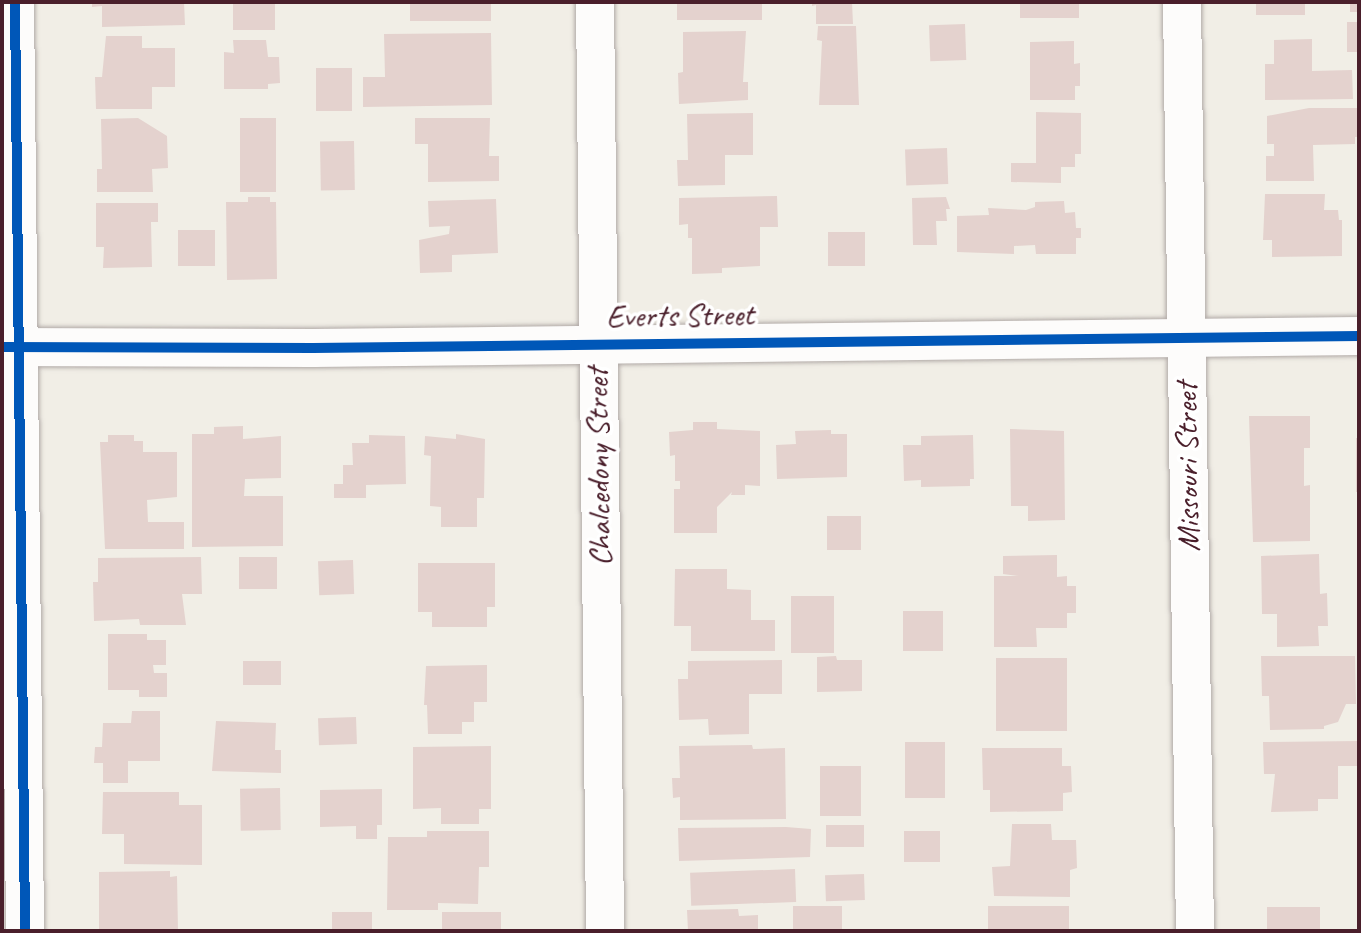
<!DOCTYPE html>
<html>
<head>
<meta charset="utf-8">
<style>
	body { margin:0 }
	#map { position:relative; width:1361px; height:933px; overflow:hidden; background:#f1eee6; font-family:Caveat,sans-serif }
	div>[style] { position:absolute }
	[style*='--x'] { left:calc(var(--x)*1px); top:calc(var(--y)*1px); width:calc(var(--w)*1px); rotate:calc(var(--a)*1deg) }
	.building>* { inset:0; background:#e4d2ce; transform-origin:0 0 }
	.roads { filter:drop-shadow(0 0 2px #b1aaa7) drop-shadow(0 0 2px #b1aaa7) }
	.minor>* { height:38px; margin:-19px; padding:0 19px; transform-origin:19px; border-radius:19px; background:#fdfcfb }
	.cycleway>* { height:10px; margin:-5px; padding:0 5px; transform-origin:5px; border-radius:5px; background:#0057b8 }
	span { translate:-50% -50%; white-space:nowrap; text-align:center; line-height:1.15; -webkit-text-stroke:7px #fff; paint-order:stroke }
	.street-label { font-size:32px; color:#4a1f2b }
	.frame { position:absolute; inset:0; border:4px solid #4a1f2b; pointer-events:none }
</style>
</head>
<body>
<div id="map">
	<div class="building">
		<i style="clip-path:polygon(92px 2px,184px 2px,185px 25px,102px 27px,102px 6px,92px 7px)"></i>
		<i style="left:233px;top:2px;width:42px;height:28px"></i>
		<i style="left:410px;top:2px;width:81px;height:19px"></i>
		<i style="left:677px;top:2px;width:85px;height:18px"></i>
		<i style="clip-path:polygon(812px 2px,852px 2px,853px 24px,816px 24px,816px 5px,812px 6px)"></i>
		<i style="left:1020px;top:2px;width:59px;height:16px"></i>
		<i style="left:1256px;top:2px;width:49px;height:13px"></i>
		<i style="left:1350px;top:2px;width:9px;height:10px"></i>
		<i style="left:1347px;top:22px;width:12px;height:30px"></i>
		<i style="left:965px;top:24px;width:36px;height:36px;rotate:88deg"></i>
		<i style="clip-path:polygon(818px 26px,856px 26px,859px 105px,819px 105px,822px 41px,817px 40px)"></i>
		<i style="clip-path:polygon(746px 31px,743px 82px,748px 82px,748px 100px,679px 104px,678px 73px,683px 72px,683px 32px)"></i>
		<i style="clip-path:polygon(491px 33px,492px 105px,363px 107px,363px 77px,385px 77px,384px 34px)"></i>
		<i style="clip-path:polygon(106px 36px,142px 36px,142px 48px,175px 48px,175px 87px,152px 87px,152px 109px,96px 109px,95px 77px,102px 77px)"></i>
		<i style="clip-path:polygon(1312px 39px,1312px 71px,1352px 70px,1353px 99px,1265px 100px,1265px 64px,1274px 64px,1274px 40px)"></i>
		<i style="clip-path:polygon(233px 40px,266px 40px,268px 57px,279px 57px,280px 83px,268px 84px,268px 89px,224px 89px,224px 52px,234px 53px)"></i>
		<i style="clip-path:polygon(1074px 41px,1074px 64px,1080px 63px,1080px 86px,1075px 86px,1075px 100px,1030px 100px,1030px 42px)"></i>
		<i style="left:352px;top:68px;width:43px;height:36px;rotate:90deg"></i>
		<i style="clip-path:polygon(1309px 108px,1359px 108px,1359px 137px,1355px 137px,1355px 144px,1313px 145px,1314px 181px,1266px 181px,1266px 156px,1274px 156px,1274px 144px,1267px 144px,1267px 116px)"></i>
		<i style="clip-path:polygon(1036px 112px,1081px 113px,1081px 154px,1075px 154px,1075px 167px,1061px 167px,1061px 183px,1011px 182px,1011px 163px,1036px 163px)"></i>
		<i style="clip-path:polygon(753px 113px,753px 155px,725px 155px,725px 185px,678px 186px,677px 160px,688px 160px,687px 114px)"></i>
		<i style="clip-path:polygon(138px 118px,167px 136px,168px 168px,152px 169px,153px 192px,97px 192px,97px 169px,102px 169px,101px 119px)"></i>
		<i style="left:240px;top:118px;width:36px;height:74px"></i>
		<i style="clip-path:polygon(415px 118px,490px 118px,489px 156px,499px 156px,499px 181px,428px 182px,428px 144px,415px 144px)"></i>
		<i style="left:354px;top:141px;width:49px;height:34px;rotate:89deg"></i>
		<i style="left:947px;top:148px;width:36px;height:42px;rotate:88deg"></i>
		<i style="clip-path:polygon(1265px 194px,1325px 194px,1324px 210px,1338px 210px,1339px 220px,1342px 220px,1342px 256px,1272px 257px,1272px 240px,1263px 240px)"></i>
		<i style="clip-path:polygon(777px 196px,778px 227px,760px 227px,760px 266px,722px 268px,722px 273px,692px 274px,692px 238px,688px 238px,688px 224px,679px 225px,679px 198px)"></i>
		<i style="clip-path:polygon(248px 197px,270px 197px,270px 202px,276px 202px,277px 279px,227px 280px,226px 202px,248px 202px)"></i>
		<i style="clip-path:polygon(946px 197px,950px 209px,946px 209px,947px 221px,936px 221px,937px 245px,913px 245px,912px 198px)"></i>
		<i style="clip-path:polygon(496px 199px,498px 253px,452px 255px,452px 272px,420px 273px,419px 240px,449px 234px,450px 226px,429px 227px,428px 201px)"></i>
		<i style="clip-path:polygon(1064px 201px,1065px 213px,1075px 212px,1076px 228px,1081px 228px,1081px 238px,1076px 238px,1076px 254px,1036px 254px,1035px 245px,1014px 246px,1014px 254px,957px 252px,957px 216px,989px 215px,988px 208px,1026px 210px,1035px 207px,1035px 202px)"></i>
		<i style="clip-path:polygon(96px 203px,158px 203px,158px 222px,151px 222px,152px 267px,103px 268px,104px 247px,96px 247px)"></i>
		<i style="left:178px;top:230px;width:37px;height:36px"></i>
		<i style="left:828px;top:232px;width:37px;height:34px"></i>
		<i style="clip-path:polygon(1249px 416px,1310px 416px,1310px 448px,1304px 448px,1304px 486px,1310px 485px,1310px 541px,1253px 542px)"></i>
		<i style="clip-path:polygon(693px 422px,717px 422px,717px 429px,760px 431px,760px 486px,745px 485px,745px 495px,731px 495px,732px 492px,717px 507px,717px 533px,674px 533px,674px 489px,680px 489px,680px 481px,675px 481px,675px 455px,670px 456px,669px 432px,693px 430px)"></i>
		<i style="clip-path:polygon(243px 426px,243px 439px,281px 436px,281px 478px,245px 479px,244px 496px,283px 496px,283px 546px,192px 547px,192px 434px,214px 434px,214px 427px)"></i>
		<i style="clip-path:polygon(1010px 429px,1064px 431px,1065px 520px,1028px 521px,1028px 506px,1011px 506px)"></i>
		<i style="clip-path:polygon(831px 430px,831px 434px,847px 434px,847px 477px,777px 479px,776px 445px,796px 444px,795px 431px)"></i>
		<i style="clip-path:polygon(456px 434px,485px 439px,484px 498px,477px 498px,477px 527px,441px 527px,441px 507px,430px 506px,431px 456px,424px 455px,425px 436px,456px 439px)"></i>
		<i style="clip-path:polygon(108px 435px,134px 435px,134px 441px,143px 441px,143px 452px,177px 452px,177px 497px,147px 500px,148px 522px,184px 522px,184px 549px,105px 549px,100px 442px,108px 442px)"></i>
		<i style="clip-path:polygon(369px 435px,405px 436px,406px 484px,366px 485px,366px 498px,334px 498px,334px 484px,343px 484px,343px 465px,353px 465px,352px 443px,369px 443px)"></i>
		<i style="clip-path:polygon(973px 435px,974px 479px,970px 479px,970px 486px,921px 487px,921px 480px,904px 481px,903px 445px,921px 445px,921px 436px)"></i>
		<i style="left:1356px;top:438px;width:3px;height:54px"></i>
		<i style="left:827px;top:516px;width:34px;height:34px"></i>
		<i style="clip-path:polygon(1319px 554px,1320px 594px,1327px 593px,1328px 626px,1318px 626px,1319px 646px,1277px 647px,1277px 614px,1262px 614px,1261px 556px)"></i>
		<i style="clip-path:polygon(1057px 555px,1057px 577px,1067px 576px,1067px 586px,1076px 586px,1076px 613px,1067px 613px,1067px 628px,1036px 628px,1037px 647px,994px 647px,994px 576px,1019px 576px,1003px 574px,1003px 556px)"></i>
		<i style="clip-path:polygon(201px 557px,202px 594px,182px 594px,186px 625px,140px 625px,139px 619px,94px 621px,93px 582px,98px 582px,98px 558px)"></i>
		<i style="left:239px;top:557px;width:38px;height:32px"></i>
		<i style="left:353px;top:560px;width:34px;height:35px;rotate:88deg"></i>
		<i style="clip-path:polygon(418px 563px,495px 563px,495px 607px,487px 607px,487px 627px,432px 627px,432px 612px,418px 612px)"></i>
		<i style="clip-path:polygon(675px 569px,727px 569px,727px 589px,751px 590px,751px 620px,775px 620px,775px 651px,691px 651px,691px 626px,674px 626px)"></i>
		<i style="left:791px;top:596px;width:43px;height:57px"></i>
		<i style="left:903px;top:611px;width:40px;height:40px"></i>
		<i style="clip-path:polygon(108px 634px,147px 634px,147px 640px,166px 640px,166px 665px,153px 665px,154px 673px,167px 673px,167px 697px,139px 697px,139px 690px,108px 690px)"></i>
		<i style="clip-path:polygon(836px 656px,837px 660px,862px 660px,862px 691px,817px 692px,817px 657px)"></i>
		<i style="clip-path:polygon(1261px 656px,1355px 656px,1356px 704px,1346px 704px,1338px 722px,1324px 726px,1324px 729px,1270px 730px,1269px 696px,1262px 696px)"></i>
		<i style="left:1067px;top:658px;width:73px;height:71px;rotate:90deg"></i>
		<i style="clip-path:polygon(782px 660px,782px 694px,749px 694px,749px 734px,709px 735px,708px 719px,679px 720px,678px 679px,688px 679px,688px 661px)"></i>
		<i style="left:243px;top:661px;width:38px;height:24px"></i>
		<i style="clip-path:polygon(487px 665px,487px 702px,474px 702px,474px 722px,462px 722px,462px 734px,428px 734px,427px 705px,424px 705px,426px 666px)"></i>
		<i style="clip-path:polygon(132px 711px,160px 711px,160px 761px,128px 761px,128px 783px,103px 783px,103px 763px,94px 763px,95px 747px,102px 747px,103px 723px,131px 723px)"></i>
		<i style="left:356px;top:717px;width:27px;height:38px;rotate:88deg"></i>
		<i style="clip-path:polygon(216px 721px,276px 723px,275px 750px,281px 750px,281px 773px,212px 771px)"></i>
		<i style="clip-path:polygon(1359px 741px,1359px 766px,1338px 766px,1338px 799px,1318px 799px,1318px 811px,1271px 812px,1275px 774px,1264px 774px,1263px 742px)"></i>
		<i style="left:905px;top:742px;width:40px;height:56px"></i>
		<i style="clip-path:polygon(752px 745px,753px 749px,785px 748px,786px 819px,680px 820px,680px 797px,673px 798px,672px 778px,680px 778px,679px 746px)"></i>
		<i style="clip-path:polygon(491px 746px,491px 809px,479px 809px,479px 824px,441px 824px,441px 808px,413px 809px,413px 747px)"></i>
		<i style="clip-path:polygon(982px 748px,1062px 748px,1062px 766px,1071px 766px,1072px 792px,1063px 793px,1063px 811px,990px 812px,990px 790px,983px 790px)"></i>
		<i style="left:820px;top:766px;width:41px;height:50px"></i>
		<i style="left:280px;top:788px;width:42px;height:40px;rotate:89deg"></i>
		<i style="clip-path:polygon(382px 789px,382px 825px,377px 825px,377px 839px,356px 839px,356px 826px,320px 827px,320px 790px)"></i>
		<i style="clip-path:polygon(103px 792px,179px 792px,179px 805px,202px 805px,202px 865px,124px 864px,124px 834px,102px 834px)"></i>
		<i style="clip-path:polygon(1012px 824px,1051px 824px,1052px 840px,1076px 840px,1077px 868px,1070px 870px,1070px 897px,994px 896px,992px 867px,1010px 866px)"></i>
		<i style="left:826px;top:825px;width:38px;height:22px"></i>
		<i style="clip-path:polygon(786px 827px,811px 829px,810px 857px,679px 861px,678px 828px)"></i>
		<i style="clip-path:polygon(427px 831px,489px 831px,489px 867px,479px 867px,478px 904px,438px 903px,438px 910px,387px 910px,388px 837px,427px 837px)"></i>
		<i style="left:904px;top:831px;width:36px;height:31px"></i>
		<i style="left:795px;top:869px;width:33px;height:105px;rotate:88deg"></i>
		<i style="clip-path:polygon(170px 871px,170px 877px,177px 876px,178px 931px,99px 931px,99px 872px)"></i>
		<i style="left:864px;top:874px;width:26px;height:39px;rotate:88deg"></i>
		<i style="left:842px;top:906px;width:25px;height:49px;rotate:90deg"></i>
		<i style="left:988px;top:906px;width:81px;height:25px"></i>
		<i style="left:1267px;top:907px;width:53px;height:24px"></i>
		<i style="clip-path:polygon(738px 909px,739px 916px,758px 915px,758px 931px,688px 931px,687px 910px)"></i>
		<i style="left:332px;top:912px;width:40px;height:19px"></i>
		<i style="left:442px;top:912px;width:59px;height:19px"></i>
	</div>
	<div class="roads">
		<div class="minor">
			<i style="--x:15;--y:2;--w:929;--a:89.38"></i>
			<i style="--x:595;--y:2;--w:929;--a:89.38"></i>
			<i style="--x:1182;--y:2;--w:929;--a:89.2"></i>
			<i style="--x:2;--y:347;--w:311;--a:0.2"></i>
			<i style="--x:313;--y:348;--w:1046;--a:-0.66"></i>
		</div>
	</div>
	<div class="cycleway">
		<i style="--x:15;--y:2;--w:929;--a:89.38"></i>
		<i style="--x:2;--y:347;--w:311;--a:0.2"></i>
		<i style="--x:313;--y:348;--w:1046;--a:-0.66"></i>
	</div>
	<div class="street-label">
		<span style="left:680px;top:316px;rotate:-1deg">Everts Street</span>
		<span style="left:599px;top:467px;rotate:-91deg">Chalcedony Street</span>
		<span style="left:1188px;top:467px;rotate:-91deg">Missouri Street</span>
	</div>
	<div class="frame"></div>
</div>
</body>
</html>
